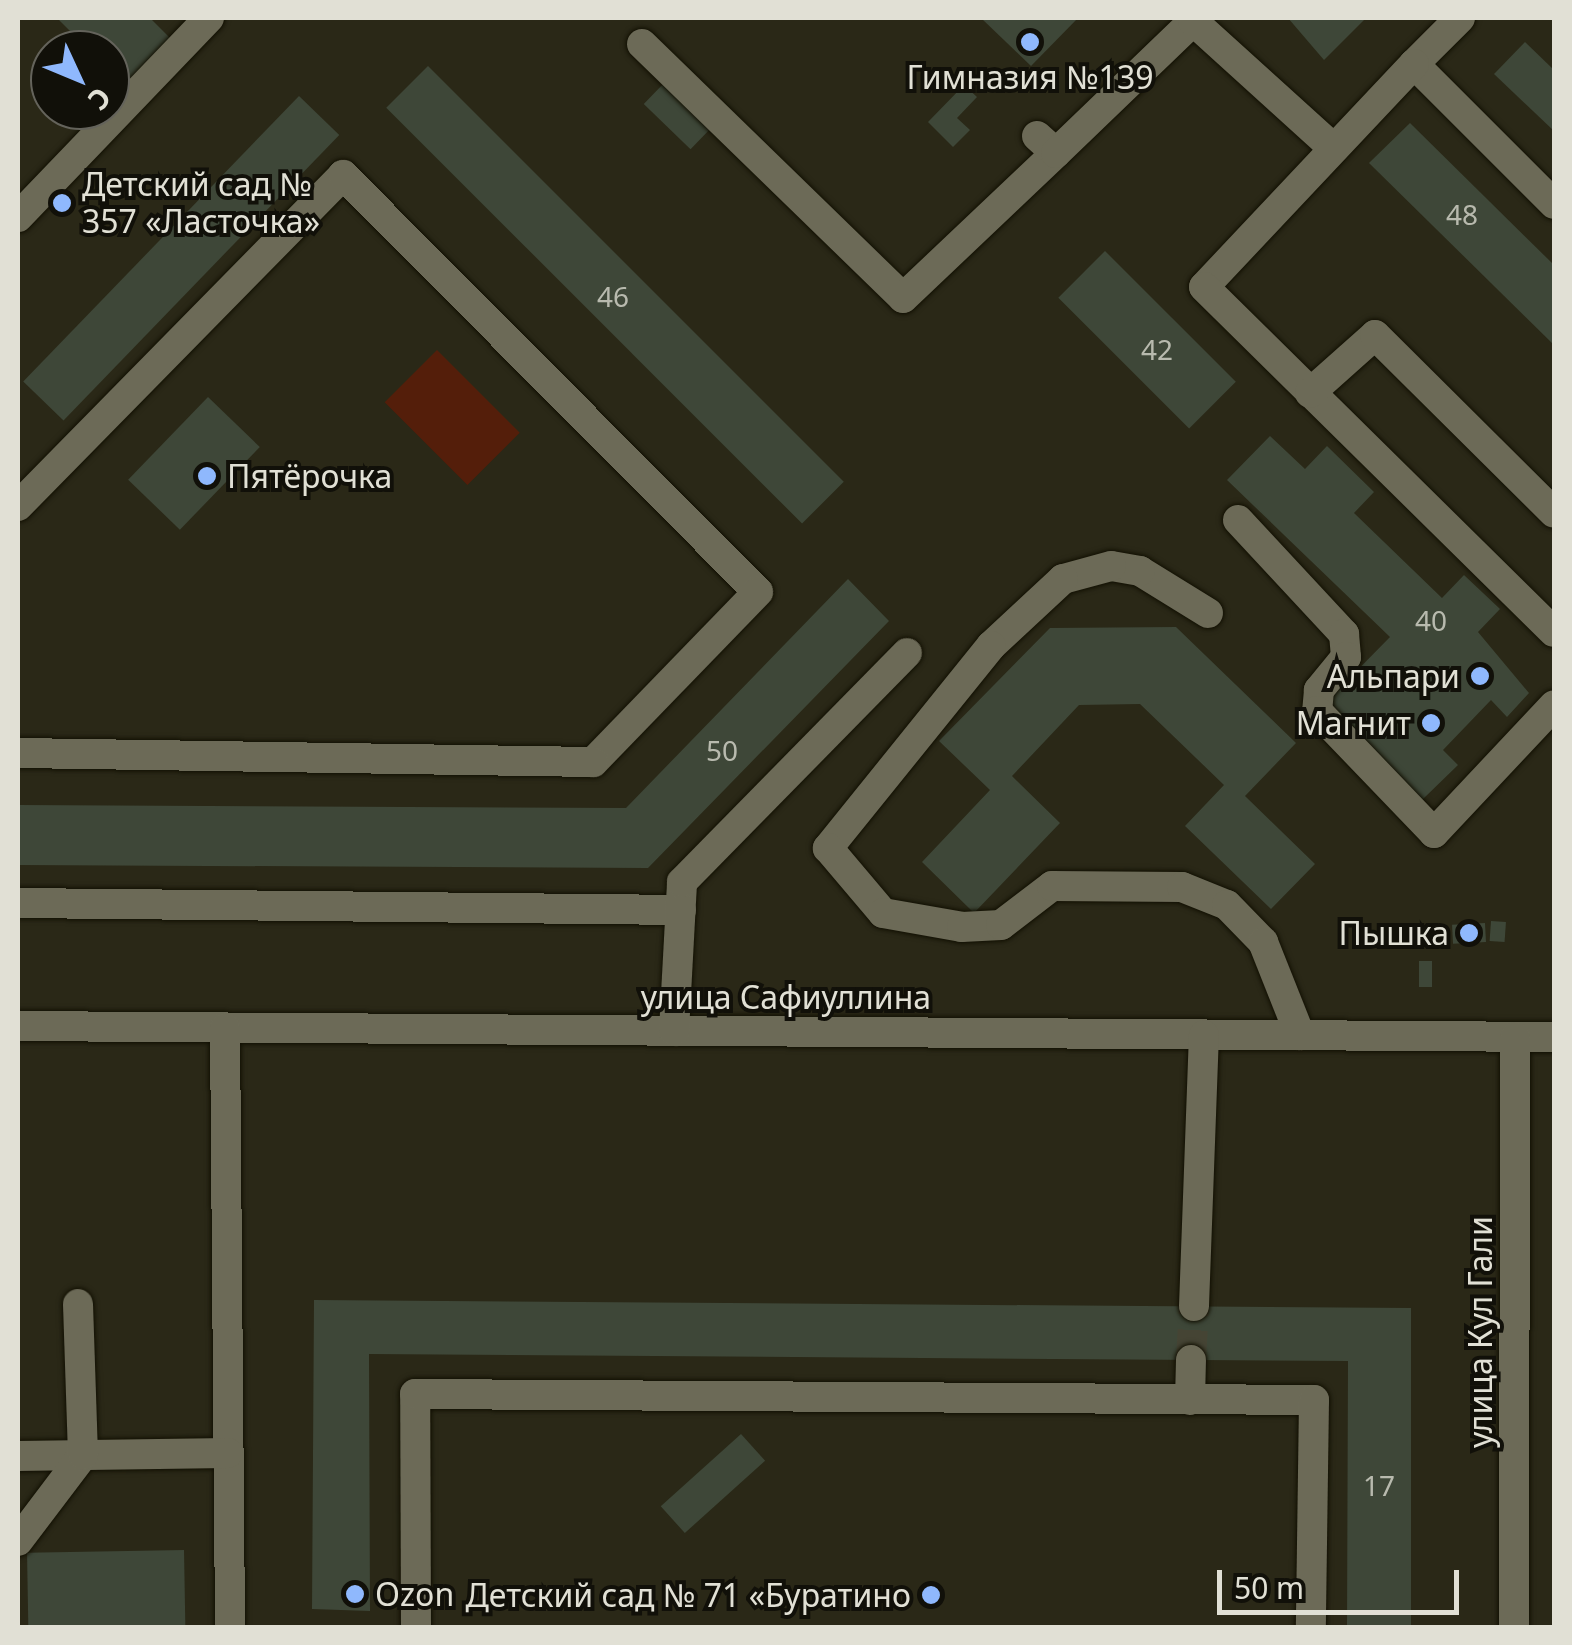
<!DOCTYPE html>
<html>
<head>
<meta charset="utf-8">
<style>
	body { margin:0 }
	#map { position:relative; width:1572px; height:1645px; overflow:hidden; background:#2a2817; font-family:"Noto Sans",sans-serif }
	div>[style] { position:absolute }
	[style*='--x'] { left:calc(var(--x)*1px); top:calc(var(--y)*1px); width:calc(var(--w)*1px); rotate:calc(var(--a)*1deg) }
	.green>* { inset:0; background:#541e0a; transform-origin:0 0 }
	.building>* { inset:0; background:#3e4738; transform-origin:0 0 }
	.minor-tunnel>* { height:30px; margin-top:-15px; transform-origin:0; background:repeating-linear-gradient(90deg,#454434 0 30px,transparent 0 45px) }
	.roads { filter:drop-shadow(0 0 2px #121003) drop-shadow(0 0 2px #121003) }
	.minor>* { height:30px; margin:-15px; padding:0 15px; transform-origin:15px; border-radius:15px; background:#6c6a57 }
	.dots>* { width:28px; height:28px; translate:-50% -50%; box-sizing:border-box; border:5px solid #111009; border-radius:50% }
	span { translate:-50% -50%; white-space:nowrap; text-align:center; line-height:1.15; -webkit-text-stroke:8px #111009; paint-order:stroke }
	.number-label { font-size:28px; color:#b8baae }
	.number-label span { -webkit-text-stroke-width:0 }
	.poi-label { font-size:32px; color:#e1e0d5 }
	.left { translate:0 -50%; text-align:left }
	.right { translate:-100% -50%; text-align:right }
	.street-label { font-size:32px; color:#e1e0d5 }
	.frame { position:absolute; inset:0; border:20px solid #e1e0d5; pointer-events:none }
	.north { position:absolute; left:30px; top:30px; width:100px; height:100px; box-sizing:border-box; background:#111009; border:2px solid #64635b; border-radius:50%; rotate:134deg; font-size:28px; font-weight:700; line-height:40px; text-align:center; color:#e1e0d5 }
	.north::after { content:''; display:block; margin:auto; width:35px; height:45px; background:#8fb8fd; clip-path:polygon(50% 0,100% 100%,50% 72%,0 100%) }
	.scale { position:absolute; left:1217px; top:1570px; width:242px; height:45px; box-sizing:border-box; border:5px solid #e1e0d5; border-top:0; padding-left:12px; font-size:30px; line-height:35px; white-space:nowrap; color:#e1e0d5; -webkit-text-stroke:8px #111009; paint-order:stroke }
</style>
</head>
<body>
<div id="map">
	<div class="green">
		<i style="left:437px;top:350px;width:117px;height:74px;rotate:45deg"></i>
	</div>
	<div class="building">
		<i style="clip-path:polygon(57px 18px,150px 18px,172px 40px,125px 86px,110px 71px,110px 50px,89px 50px)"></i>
		<i style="clip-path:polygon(981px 18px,1078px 18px,1031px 66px)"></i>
		<i style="clip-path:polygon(1288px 18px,1366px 18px,1324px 60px)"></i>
		<i style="clip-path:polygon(1525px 42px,1554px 70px,1554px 131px,1494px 74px)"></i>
		<i style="left:428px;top:66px;width:588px;height:59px;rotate:45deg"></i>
		<i style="left:666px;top:81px;width:65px;height:32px;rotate:44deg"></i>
		<i style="clip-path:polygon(964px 85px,977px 97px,957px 118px,970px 130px,953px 147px,928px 122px)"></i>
		<i style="left:299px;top:96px;width:56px;height:397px;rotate:44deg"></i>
		<i style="clip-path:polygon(1410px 123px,1554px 265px,1554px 345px,1369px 163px)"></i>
		<i style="left:1105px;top:251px;width:185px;height:66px;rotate:45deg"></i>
		<i style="left:208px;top:397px;width:72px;height:115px;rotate:44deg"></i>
		<i style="clip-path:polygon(1270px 436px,1305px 469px,1327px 446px,1374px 492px,1354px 513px,1442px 598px,1464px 575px,1500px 609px,1478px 632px,1529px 693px,1507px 717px,1491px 700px,1443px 750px,1458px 765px,1422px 800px,1324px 704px,1390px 637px,1227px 480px)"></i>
		<i style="clip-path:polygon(848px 579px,889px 621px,648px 868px,18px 865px,18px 805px,626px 808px)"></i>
		<i style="clip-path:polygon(1176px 627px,1296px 743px,1245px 796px,1315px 864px,1271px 909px,1185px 826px,1224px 785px,1140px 704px,1079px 705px,1012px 776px,1060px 823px,974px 913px,922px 862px,990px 790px,939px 741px,1050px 628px)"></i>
		<i style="left:1491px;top:921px;width:15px;height:20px;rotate:4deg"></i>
		<i style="left:1485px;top:923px;width:19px;height:33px;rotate:87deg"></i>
		<i style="left:1432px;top:961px;width:26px;height:13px;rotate:90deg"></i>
		<i style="clip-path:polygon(314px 1300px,1411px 1308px,1411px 1628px,1347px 1628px,1348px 1361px,369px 1354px,370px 1611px,312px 1609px)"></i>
		<i style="left:741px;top:1434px;width:36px;height:108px;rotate:48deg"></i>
		<i style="left:184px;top:1550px;width:78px;height:157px;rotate:89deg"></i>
	</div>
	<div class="minor-tunnel">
		<i style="--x:1191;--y:1360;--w:54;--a:-86.8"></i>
	</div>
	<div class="roads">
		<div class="minor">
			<i style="--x:642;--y:44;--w:364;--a:44.2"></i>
			<i style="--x:903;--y:298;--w:211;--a:-43.5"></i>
			<i style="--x:1414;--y:64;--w:65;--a:-45"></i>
			<i style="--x:1037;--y:136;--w:25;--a:42"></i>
			<i style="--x:1056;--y:153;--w:190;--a:-43.9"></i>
			<i style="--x:1193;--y:21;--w:186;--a:42.2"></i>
			<i style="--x:1554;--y:204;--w:198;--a:-135"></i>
			<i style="--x:1414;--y:64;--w:306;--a:133.3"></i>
			<i style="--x:1204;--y:287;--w:491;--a:44.6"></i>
			<i style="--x:18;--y:217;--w:276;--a:-46.2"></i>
			<i style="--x:1310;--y:393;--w:87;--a:-41.7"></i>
			<i style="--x:1375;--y:335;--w:252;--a:44.8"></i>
			<i style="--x:18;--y:506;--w:464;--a:-45.5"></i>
			<i style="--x:343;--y:175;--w:588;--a:45.14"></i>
			<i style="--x:758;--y:592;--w:237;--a:134.1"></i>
			<i style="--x:593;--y:762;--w:575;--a:-179.1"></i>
			<i style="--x:1238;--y:520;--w:156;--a:47.1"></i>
			<i style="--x:1344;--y:634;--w:23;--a:85"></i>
			<i style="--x:1346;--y:657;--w:43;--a:129.3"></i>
			<i style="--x:1319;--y:690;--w:21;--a:95"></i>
			<i style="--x:1317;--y:711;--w:169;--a:46.2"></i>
			<i style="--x:1434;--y:833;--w:175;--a:-46.8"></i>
			<i style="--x:1208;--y:613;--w:80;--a:-148.3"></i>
			<i style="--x:1140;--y:571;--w:29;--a:-170"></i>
			<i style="--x:1111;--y:566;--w:50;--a:164.8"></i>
			<i style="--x:1063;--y:579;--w:98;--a:137.1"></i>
			<i style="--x:991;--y:646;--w:260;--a:128.9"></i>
			<i style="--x:828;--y:848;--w:85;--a:49.8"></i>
			<i style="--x:883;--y:913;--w:80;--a:10"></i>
			<i style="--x:962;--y:927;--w:39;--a:-3"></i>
			<i style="--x:1001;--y:925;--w:64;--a:-37.4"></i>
			<i style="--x:1052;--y:886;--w:130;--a:0.4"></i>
			<i style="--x:1182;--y:887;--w:48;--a:21.8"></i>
			<i style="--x:1227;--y:905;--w:52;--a:45.8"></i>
			<i style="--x:1263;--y:942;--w:100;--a:68.3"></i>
			<i style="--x:18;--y:903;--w:663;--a:0.6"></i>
			<i style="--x:18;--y:1026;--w:1536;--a:0.41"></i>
			<i style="--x:225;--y:1028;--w:600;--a:89.52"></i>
			<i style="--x:674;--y:1031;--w:149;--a:-86.9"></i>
			<i style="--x:682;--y:882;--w:321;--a:-45.5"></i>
			<i style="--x:1194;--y:1306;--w:271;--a:-87.9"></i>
			<i style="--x:1190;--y:1400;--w:40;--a:-88.6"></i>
			<i style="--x:18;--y:1456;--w:210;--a:-0.8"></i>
			<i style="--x:18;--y:1541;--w:108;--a:-52.9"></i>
			<i style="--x:83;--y:1455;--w:151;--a:-91.9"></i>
			<i style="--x:416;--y:1628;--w:234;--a:-90.2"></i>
			<i style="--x:415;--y:1394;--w:899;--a:0.38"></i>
			<i style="--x:1314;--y:1400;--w:228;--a:90.8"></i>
			<i style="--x:1514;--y:1628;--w:591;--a:-89.9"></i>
		</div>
	</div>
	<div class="dots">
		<i style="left:1030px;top:42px;background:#8fb8fd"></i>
		<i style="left:62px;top:203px;background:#8fb8fd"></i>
		<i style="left:207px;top:476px;background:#8fb8fd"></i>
		<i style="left:1480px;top:676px;background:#8fb8fd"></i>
		<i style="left:1431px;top:723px;background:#8fb8fd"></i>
		<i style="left:1469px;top:933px;background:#8fb8fd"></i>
		<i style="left:355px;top:1594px;background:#8fb8fd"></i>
		<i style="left:931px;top:1595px;background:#8fb8fd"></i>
	</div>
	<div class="number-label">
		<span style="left:1462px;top:214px">48</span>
		<span style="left:613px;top:296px">46</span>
		<span style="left:1157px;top:349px">42</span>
		<span style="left:1431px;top:620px">40</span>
		<span style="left:722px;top:750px">50</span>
		<span style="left:1379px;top:1485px">17</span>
	</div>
	<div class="poi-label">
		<span style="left:1030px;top:77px">Гимназия №139</span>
		<span class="left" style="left:82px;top:203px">Детский сад №<br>357 «Ласточка»</span>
		<span class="left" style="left:227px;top:476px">Пятёрочка</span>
		<span class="right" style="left:1460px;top:676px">Альпари</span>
		<span class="right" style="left:1411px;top:723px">Магнит</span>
		<span class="right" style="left:1449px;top:933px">Пышка</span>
		<span class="left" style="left:375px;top:1594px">Ozon</span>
		<span class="right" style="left:911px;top:1595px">Детский сад № 71 «Буратино</span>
	</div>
	<div class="street-label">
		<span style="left:786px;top:997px">улица Сафиуллина</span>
		<span style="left:1480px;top:1332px;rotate:-90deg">улица Кул Гали</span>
	</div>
	<div class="frame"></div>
	<div class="north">С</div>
	<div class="scale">50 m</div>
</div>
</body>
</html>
